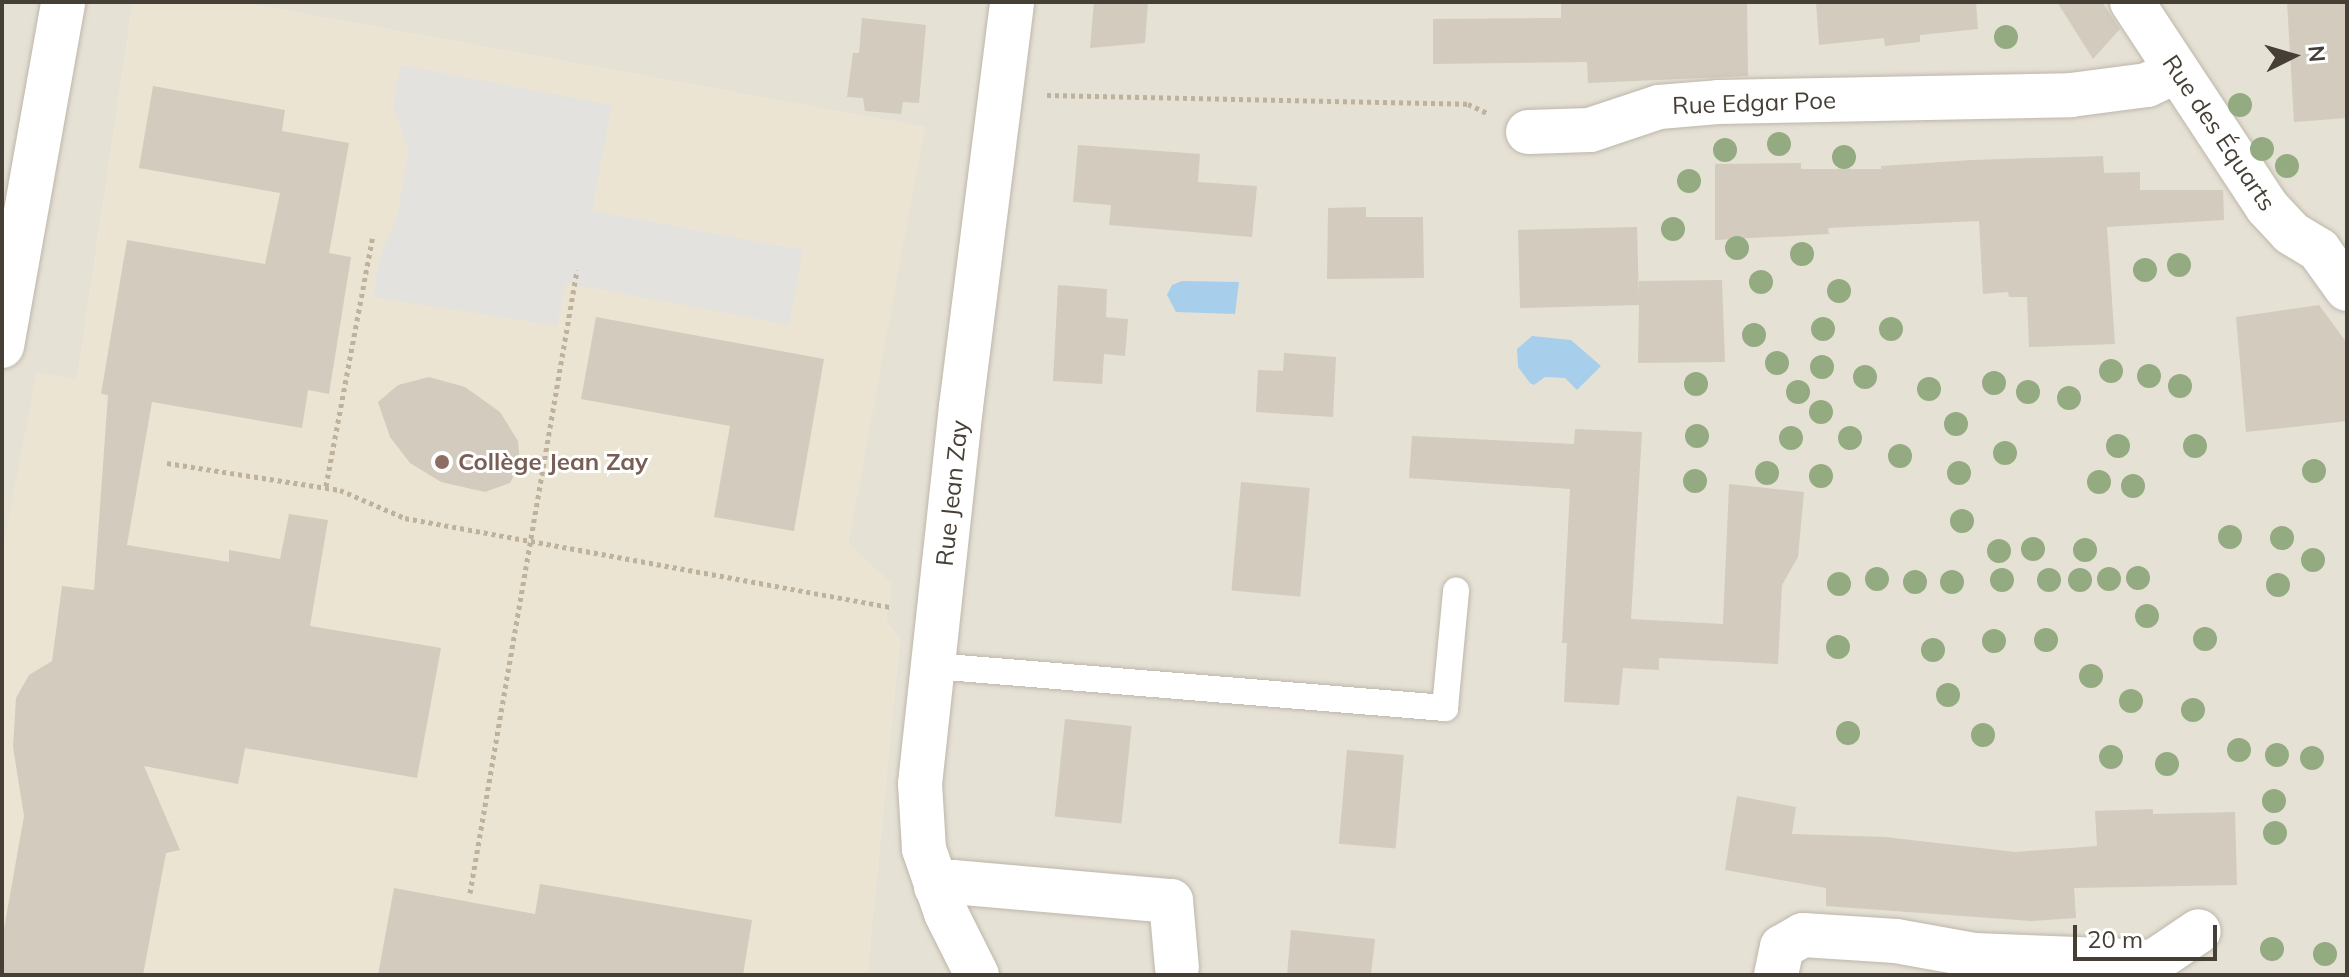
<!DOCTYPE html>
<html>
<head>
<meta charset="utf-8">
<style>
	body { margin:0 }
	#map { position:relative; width:2349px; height:977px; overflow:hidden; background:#f2efe7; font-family:Mulish,sans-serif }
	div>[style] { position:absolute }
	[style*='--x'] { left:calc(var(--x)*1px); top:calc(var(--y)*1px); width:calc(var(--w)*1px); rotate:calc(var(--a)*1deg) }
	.residential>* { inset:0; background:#e6e1d5 }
	.education>* { inset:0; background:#ebe4d2 }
	.parking>* { inset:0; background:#e4e2df }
	.water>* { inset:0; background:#a7cfec }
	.building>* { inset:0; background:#d3cbbd; transform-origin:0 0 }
	.path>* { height:5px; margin-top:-2.5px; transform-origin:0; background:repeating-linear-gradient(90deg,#beb29c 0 4px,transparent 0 8px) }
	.roads { filter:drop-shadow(0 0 2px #bdb7aa) drop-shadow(0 0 2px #bdb7aa) }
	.service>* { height:26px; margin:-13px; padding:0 13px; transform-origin:13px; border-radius:13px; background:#fff }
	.minor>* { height:44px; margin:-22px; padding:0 22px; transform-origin:22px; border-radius:22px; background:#fff }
	.trees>* { width:24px; height:24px; margin:-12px; border-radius:50%; background:#94ab81 }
	.dots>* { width:22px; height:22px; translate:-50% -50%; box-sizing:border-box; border:4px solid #fff; border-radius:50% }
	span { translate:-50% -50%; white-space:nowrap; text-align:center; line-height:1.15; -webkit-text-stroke:6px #fff; paint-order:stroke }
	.street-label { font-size:24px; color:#453f36 }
	.education-label { font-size:24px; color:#785e54; font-weight:700 }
	.left { translate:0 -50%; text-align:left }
	.frame { position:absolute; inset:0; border:4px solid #453f36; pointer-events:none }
	.north { position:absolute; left:2253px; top:16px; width:80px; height:80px; -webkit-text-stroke:6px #fff; paint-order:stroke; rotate:85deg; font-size:22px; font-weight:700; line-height:32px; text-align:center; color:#453f36 }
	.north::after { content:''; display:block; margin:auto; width:28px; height:36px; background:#453f36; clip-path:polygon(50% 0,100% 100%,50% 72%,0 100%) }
	.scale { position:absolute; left:2073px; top:925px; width:144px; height:36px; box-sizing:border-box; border:4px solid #453f36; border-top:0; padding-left:10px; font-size:24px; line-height:28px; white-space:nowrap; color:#453f36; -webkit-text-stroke:6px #fff; paint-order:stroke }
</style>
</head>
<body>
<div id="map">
	<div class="residential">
		<i style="clip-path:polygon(2px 2px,133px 2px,77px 380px,37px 373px,3px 553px)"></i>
		<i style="clip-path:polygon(239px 2px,2347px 2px,2347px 975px,867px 975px,900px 638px,886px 622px,891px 583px,848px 544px,924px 127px)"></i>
	</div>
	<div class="education">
		<i style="clip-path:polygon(133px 2px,239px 2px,925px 127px,848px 544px,891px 583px,886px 622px,900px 638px,867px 975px,2px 975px,2px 553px,37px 372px,77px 380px)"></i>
	</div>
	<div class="parking">
		<i style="clip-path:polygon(400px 65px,612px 105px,592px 211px,803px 250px,789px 325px,566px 283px,557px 326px,373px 297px,381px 253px,397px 217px,409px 150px,393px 107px)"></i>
	</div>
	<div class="water">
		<i style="clip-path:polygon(1182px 281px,1239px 282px,1235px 314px,1176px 312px,1167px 295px,1172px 285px)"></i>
		<i style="clip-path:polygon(1532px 336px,1571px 340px,1601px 366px,1577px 390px,1565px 378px,1545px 377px,1534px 385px,1530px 383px,1518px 367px,1517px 349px)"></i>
	</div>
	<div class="building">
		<i style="clip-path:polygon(1094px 2px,1148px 2px,1145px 43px,1090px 48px)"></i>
		<i style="clip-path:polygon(1561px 2px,1747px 2px,1748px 76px,1588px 83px,1587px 62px,1433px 64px,1433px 19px,1561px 18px)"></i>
		<i style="clip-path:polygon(1816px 2px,1976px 2px,1978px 29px,1920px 35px,1920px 42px,1885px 46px,1884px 38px,1819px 45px)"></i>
		<i style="clip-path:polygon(2057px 2px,2102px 2px,2120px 29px,2093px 59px)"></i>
		<i style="clip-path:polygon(2287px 2px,2347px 2px,2347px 118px,2294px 122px)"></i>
		<i style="clip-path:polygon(862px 18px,926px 25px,919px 103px,903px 102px,901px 114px,865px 111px,863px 98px,847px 97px,853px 53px,859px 53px)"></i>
		<i style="clip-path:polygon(153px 86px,285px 110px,282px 131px,349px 143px,329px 253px,351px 257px,329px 394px,308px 390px,302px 428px,152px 402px,127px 545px,229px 562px,229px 550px,280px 559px,289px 514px,328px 520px,310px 626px,441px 648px,417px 778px,245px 748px,238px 784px,144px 766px,180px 850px,166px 853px,143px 975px,2px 975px,2px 940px,24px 816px,13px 747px,16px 698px,29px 675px,52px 661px,62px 586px,94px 590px,108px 395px,101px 394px,127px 240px,265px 264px,280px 193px,139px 168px)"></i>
		<i style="clip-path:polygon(1078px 145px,1200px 154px,1198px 182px,1257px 186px,1252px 237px,1109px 225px,1111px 205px,1073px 202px)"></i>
		<i style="clip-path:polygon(2103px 156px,2104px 173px,2140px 172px,2140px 190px,2223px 190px,2224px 220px,2107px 227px,2115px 344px,2029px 347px,2027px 297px,2009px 297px,2008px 292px,1983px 294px,1979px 221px,1828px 228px,1829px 234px,1715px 240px,1715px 164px,1801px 163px,1801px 169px,1881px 169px,1881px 166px,1972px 160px)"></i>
		<i style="clip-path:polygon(1366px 207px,1366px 217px,1423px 217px,1424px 278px,1327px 279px,1328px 208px)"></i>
		<i style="clip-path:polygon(1637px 227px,1639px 300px,1639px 281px,1722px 280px,1725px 362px,1638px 363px,1639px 305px,1520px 308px,1518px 230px)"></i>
		<i style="clip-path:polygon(1058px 285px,1107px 289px,1106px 317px,1128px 319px,1125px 356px,1104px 354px,1102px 384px,1053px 381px)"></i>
		<i style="clip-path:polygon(2319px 305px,2347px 343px,2347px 421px,2246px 432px,2236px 317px)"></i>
		<i style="clip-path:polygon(596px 317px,824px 359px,794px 531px,714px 517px,730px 426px,581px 399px)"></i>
		<i style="clip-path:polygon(1284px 353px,1336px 357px,1333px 417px,1256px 412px,1258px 370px,1283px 371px)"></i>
		<i style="clip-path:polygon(429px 377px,465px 387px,500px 412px,518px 441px,519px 451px,519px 466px,510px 483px,485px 492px,441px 482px,410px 463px,390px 437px,378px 402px,398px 385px)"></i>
		<i style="clip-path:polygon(1575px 429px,1642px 432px,1631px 619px,1723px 624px,1729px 484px,1804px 492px,1798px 557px,1782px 585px,1778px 664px,1659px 658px,1659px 670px,1623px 668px,1619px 705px,1564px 702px,1567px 643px,1562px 643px,1570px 489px,1409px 478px,1412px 436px,1574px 444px)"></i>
		<i style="left:1241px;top:482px;width:69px;height:109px;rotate:5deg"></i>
		<i style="left:1065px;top:719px;width:67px;height:98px;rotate:6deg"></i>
		<i style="left:1347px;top:750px;width:57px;height:94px;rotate:5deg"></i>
		<i style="clip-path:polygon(1737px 796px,1796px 807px,1792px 834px,1885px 837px,2015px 852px,2097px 846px,2095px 811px,2153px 809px,2153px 814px,2235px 812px,2237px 885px,2074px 888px,2076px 918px,2031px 921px,1826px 906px,1826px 888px,1725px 870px)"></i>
		<i style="clip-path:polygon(540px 884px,752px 920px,743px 975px,378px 975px,394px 888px,535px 914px)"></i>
		<i style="clip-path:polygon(1291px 930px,1375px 939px,1371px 975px,1287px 975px)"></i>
	</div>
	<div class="path">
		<i style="--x:1047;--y:95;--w:421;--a:1.2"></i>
		<i style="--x:1468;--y:104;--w:21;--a:25"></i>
		<i style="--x:167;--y:463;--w:175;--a:8.9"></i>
		<i style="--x:340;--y:490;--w:71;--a:23.3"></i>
		<i style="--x:405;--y:518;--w:495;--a:10.4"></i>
		<i style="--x:326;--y:486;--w:255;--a:-79.4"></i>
		<i style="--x:470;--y:893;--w:632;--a:-80.25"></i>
	</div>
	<div class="roads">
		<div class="service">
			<i style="--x:934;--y:666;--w:513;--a:4.7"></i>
			<i style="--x:1445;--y:708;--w:118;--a:-84.6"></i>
		</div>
		<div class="minor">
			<i style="--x:2132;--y:2;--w:245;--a:56.6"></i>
			<i style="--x:2267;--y:207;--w:35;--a:47"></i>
			<i style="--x:2291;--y:233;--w:33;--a:31"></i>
			<i style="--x:2319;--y:250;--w:48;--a:54.3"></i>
			<i style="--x:1528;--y:132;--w:62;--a:-1.8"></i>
			<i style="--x:1590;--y:130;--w:73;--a:-18.4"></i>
			<i style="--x:1659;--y:107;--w:59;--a:-4.8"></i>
			<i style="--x:1718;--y:102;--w:353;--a:-1.1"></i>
			<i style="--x:2071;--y:95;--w:77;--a:-7.5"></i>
			<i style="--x:2147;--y:85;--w:33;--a:-25"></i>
			<i style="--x:2;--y:346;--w:349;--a:-79.9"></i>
			<i style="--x:936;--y:887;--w:18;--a:-16"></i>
			<i style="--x:953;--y:882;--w:219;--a:5"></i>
			<i style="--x:1171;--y:901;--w:67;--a:84.9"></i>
			<i style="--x:977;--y:975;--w:69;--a:-116.6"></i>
			<i style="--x:946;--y:913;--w:68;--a:-109"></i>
			<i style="--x:924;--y:849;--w:65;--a:-93.5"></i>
			<i style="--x:920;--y:784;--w:379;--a:-83.8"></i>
			<i style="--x:961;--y:407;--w:408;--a:-82.8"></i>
			<i style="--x:1776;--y:975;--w:29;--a:-78"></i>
			<i style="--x:1782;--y:947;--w:24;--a:-30"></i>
			<i style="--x:1803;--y:935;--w:93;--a:3.7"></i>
			<i style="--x:1896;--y:941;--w:79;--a:10.2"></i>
			<i style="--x:1974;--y:955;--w:179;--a:2.2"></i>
			<i style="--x:2153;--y:962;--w:55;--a:-34"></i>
		</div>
	</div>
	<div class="trees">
		<i style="left:2006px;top:37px"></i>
		<i style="left:2240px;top:105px"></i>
		<i style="left:1779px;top:144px"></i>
		<i style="left:2262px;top:149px"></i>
		<i style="left:1725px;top:150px"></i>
		<i style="left:1844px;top:157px"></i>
		<i style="left:2287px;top:166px"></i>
		<i style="left:1689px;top:181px"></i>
		<i style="left:1673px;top:229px"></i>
		<i style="left:1737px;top:248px"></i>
		<i style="left:1802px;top:254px"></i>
		<i style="left:2179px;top:265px"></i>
		<i style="left:2145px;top:270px"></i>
		<i style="left:1761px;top:282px"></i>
		<i style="left:1839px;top:291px"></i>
		<i style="left:1823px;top:329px"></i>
		<i style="left:1891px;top:329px"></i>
		<i style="left:1754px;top:335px"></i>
		<i style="left:1777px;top:363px"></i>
		<i style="left:1822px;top:367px"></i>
		<i style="left:2111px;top:371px"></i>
		<i style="left:2149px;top:376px"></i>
		<i style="left:1865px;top:377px"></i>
		<i style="left:1994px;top:383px"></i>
		<i style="left:1696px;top:384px"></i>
		<i style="left:2180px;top:386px"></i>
		<i style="left:1929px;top:389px"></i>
		<i style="left:1798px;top:392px"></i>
		<i style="left:2028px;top:392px"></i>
		<i style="left:2069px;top:398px"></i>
		<i style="left:1821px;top:412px"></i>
		<i style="left:1956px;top:424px"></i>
		<i style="left:1697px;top:436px"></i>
		<i style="left:1791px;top:438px"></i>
		<i style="left:1850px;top:438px"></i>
		<i style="left:2118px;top:446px"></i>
		<i style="left:2195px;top:446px"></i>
		<i style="left:2005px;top:453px"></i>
		<i style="left:1900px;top:456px"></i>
		<i style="left:2314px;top:471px"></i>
		<i style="left:1767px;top:473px"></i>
		<i style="left:1959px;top:473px"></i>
		<i style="left:1821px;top:476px"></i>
		<i style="left:1695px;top:481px"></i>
		<i style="left:2099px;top:482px"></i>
		<i style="left:2133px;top:486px"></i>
		<i style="left:1962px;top:521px"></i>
		<i style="left:2230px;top:537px"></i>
		<i style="left:2282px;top:538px"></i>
		<i style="left:2033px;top:549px"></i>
		<i style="left:2085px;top:550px"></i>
		<i style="left:1999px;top:551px"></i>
		<i style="left:2313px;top:560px"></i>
		<i style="left:2138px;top:578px"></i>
		<i style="left:1877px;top:579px"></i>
		<i style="left:2109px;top:579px"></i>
		<i style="left:2002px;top:580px"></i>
		<i style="left:2049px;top:580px"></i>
		<i style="left:2080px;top:580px"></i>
		<i style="left:1915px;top:582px"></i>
		<i style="left:1952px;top:582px"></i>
		<i style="left:1839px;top:584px"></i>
		<i style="left:2278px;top:585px"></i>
		<i style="left:2147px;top:616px"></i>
		<i style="left:2205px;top:639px"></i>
		<i style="left:2046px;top:640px"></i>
		<i style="left:1994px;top:641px"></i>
		<i style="left:1838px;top:647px"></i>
		<i style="left:1933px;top:650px"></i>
		<i style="left:2091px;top:676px"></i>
		<i style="left:1948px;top:695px"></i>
		<i style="left:2131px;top:701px"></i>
		<i style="left:2193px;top:710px"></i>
		<i style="left:1848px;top:733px"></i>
		<i style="left:1983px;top:735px"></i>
		<i style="left:2239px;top:750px"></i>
		<i style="left:2277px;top:755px"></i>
		<i style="left:2111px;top:757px"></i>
		<i style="left:2312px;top:758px"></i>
		<i style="left:2167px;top:764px"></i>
		<i style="left:2274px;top:801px"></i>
		<i style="left:2275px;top:833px"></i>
		<i style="left:2272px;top:949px"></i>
		<i style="left:2325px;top:954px"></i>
	</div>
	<div class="dots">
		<i style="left:442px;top:462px;background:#8d6e63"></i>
	</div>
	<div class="street-label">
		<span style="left:1754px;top:103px;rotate:-2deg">Rue Edgar Poe</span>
		<span style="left:2219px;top:133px;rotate:56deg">Rue des Équarts</span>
		<span style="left:952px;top:493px;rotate:-84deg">Rue Jean Zay</span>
	</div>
	<div class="education-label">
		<span class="left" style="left:458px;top:462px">Collège Jean Zay</span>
	</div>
	<div class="frame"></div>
	<div class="north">N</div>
	<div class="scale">20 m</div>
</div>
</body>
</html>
